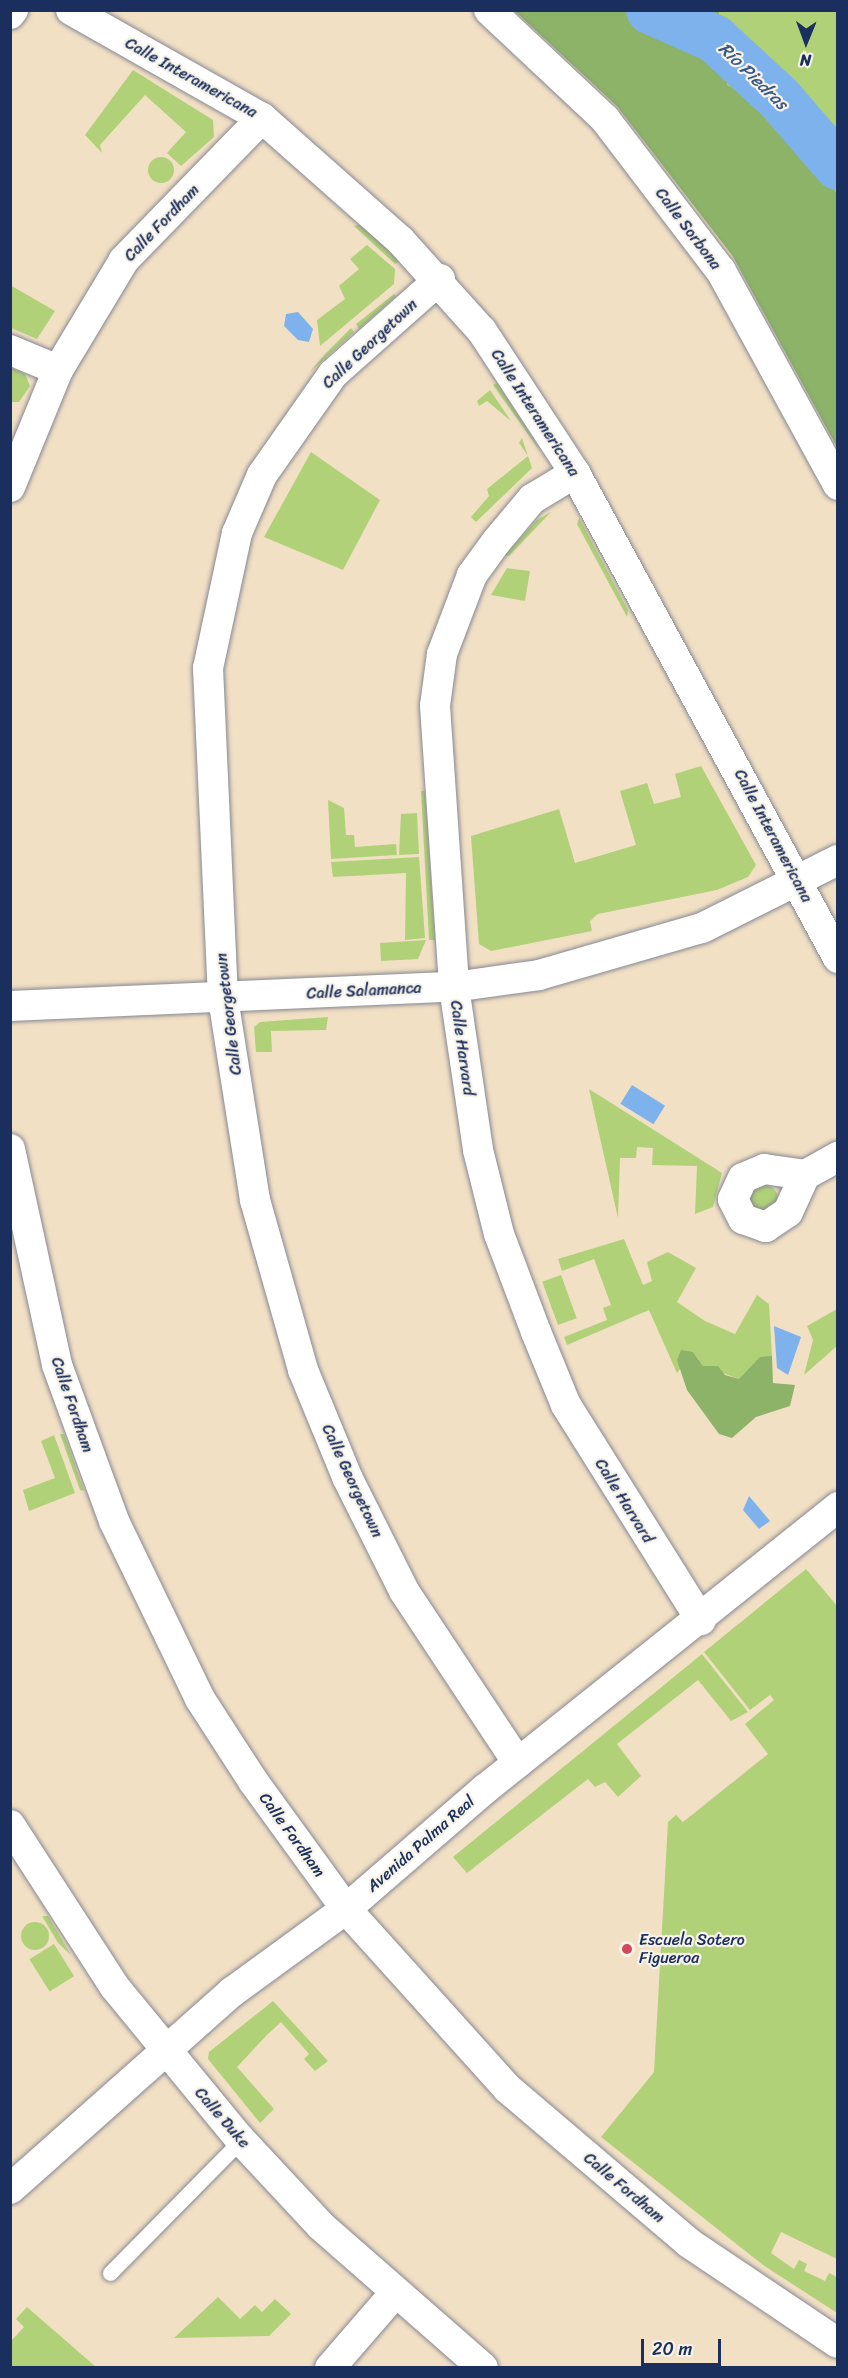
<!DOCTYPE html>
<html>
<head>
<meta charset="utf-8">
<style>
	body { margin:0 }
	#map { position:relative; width:848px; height:2378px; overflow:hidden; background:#f2e0c5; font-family:Sriracha,sans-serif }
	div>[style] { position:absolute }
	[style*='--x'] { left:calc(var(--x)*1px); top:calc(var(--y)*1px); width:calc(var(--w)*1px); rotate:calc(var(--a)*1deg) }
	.green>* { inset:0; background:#b0d178; transform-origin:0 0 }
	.round { border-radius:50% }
	.forest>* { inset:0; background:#8cb368 }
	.water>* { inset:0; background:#7eb2ec; transform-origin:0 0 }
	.river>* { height:48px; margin:-24px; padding:0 24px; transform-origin:24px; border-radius:24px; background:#7eb2ec }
	.roads { filter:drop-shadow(0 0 2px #868892) drop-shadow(0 0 2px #868892) }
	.lane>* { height:15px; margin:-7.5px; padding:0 7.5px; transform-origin:7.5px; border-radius:7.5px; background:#fff }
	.street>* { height:30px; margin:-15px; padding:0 15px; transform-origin:15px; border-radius:15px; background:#fff }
	.dots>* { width:16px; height:16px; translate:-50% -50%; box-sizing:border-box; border:3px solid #f7f3e8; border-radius:50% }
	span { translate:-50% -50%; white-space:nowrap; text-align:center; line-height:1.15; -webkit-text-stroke:4.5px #f7f3e8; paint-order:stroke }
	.street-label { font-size:16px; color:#1b2f5e }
	.poi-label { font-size:16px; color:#1b2f5e }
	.left { translate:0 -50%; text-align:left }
	.water-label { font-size:18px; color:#395689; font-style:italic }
	.frame { position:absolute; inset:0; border:12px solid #1b2f5e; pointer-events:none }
	.north { position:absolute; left:776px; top:12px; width:60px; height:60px; -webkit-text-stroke:4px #f7f3e8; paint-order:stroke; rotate:181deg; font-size:16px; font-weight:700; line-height:24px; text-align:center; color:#1b2f5e }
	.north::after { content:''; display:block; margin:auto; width:21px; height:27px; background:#1b2f5e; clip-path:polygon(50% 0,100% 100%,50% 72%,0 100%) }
	.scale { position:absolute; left:641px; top:2339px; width:80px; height:27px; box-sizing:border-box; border:3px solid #1b2f5e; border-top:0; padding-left:8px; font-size:18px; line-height:21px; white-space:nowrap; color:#1b2f5e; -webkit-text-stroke:4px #f7f3e8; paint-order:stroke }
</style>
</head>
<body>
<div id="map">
	<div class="green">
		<i style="clip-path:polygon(515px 11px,837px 11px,837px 427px,732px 255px,617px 106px)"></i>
		<i style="clip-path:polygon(133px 70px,213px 120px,214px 137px,181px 166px,167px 153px,186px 132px,145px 95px,100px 145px,102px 153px,85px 135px)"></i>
		<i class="round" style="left:148px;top:157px;width:26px;height:26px"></i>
		<i style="clip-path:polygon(362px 224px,399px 261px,395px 264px,354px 226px)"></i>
		<i style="clip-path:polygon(367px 245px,395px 269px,394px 284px,320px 346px,317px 320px,345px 299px,339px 286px,359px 269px,350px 259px)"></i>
		<i style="clip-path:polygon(10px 285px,55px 311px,37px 339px,11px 328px)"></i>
		<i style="clip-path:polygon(394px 294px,396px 296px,359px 329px,356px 324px)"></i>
		<i style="clip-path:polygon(351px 328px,354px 332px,309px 373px,325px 354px)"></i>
		<i style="clip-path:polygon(11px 368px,25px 374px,30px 386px,19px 402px,11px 402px)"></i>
		<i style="clip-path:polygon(497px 383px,533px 438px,540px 451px,493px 385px)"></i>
		<i style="clip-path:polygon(490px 390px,511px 421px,487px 401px,479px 406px,477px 401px)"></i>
		<i style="clip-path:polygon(522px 438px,532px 468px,476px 522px,471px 517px,489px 496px,487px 489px,528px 456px,519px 443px)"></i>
		<i style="clip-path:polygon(311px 452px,380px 500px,343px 570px,264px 537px)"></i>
		<i style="clip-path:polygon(551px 512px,509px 556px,504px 556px,537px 520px)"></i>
		<i style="clip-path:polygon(579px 518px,628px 610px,627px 617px,577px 524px)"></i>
		<i style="clip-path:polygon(507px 568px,530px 571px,525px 601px,491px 595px)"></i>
		<i style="clip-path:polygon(701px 766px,756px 865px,748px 877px,717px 890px,598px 914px,590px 921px,592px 931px,491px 951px,479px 944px,471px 836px,559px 809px,575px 863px,636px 845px,620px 791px,647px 783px,654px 804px,681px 797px,675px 774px)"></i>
		<i style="clip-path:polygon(421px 791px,425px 791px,435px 940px,429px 940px)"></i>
		<i style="clip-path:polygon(328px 800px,344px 808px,346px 835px,354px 835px,355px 847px,396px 844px,397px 855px,331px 859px)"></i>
		<i style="clip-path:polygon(417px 813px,419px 854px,399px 855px,401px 814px)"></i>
		<i style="clip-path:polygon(419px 857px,425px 938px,405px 940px,406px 873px,333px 877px,331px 862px)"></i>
		<i style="clip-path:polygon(426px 940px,418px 959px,381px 961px,380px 943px)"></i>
		<i style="clip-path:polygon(328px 1017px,326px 1030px,271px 1031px,272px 1052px,256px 1052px,254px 1027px,260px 1022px)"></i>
		<i style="clip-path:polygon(589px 1089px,722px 1173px,713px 1207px,695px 1214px,697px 1166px,652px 1165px,653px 1148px,637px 1147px,636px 1158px,620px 1158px,618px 1218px)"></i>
		<i class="round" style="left:750px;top:1185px;width:28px;height:28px"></i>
		<i style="clip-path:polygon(624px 1239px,643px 1285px,652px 1281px,647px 1262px,668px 1252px,696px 1268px,677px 1302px,705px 1321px,735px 1334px,757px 1295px,769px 1304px,772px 1356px,739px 1379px,703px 1366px,693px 1352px,677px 1373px,649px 1310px,567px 1345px,564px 1337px,607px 1320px,603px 1308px,611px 1305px,594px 1259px,562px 1271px,558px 1259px)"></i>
		<i style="left:561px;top:1275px;width:46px;height:20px;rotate:70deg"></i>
		<i style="clip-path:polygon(837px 1309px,837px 1346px,804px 1375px,813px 1340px,807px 1326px)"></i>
		<i style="clip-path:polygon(60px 1434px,64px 1434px,84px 1491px,80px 1490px)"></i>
		<i style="clip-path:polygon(54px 1435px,75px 1493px,29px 1511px,23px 1490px,55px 1478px,41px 1441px)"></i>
		<i style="clip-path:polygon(806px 1569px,838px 1607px,837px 2259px,781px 2232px,771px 2253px,794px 2269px,799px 2260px,807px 2264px,804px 2271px,825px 2281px,829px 2273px,837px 2277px,837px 2313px,763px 2265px,601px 2137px,654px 2072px,668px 1822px,676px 1815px,683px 1822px,768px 1754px,745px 1724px,774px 1700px,770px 1695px,750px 1710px,704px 1652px)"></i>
		<i style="clip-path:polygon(702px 1654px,748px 1712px,731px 1721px,698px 1680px,617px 1744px,641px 1776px,618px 1797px,605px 1782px,595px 1787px,588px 1779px,467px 1873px,453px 1857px)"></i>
		<i style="clip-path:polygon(42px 1916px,48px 1916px,71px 1955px,58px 1943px)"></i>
		<i class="round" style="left:21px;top:1922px;width:28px;height:28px"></i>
		<i style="left:54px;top:1944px;width:38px;height:29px;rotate:58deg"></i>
		<i style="clip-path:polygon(273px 2001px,328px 2061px,315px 2071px,304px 2059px,309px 2054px,281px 2022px,267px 2035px,237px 2067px,274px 2109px,260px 2123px,208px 2059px,209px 2052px)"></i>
		<i style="clip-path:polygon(218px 2297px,240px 2319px,255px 2305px,262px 2312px,275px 2299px,291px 2314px,269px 2336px,174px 2338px)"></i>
		<i style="clip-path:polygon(27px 2307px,96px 2367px,11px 2367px,11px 2341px,24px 2327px,16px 2319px)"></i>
	</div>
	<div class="forest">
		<i style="clip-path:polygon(515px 11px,719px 11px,718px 56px,729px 70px,727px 85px,761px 101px,800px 139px,837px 194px,837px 447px,732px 255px,617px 106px)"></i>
		<i style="clip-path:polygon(681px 1350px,693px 1352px,703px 1366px,718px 1366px,725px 1375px,739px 1379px,760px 1357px,772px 1356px,773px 1383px,795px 1385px,790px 1406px,756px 1417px,732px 1438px,719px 1434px,687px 1390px,677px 1360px)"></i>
	</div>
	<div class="water">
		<i style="clip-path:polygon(298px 312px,313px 329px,309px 342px,298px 340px,284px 326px,286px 314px)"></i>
		<i style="left:632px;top:1085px;width:39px;height:22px;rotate:32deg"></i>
		<i style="clip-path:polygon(774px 1326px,801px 1337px,788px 1375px,777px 1368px)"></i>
		<i style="clip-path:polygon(749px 1496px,770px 1521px,759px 1529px,743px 1510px)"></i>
	</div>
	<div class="river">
		<i style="--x:650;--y:10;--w:71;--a:24"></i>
		<i style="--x:715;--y:39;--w:87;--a:42.7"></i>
		<i style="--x:779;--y:98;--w:90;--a:49.1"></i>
	</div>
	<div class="roads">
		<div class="lane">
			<i style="--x:110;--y:2273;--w:187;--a:-45.4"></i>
		</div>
		<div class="street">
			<i style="--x:71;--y:10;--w:219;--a:29.5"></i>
			<i style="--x:262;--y:118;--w:184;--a:41.5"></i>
			<i style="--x:400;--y:240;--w:122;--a:48"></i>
			<i style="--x:482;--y:331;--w:170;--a:56.8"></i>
			<i style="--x:575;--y:473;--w:552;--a:61.53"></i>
			<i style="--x:489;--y:10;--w:159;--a:43.2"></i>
			<i style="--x:605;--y:119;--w:191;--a:52.7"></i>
			<i style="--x:721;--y:271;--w:244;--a:61.3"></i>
			<i style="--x:10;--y:14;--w:5;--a:-53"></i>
			<i style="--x:440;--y:279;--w:143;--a:138.4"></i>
			<i style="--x:333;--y:374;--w:123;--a:125.1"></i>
			<i style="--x:262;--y:475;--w:63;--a:113.3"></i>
			<i style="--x:237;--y:533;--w:138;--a:102.1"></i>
			<i style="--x:208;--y:668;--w:330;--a:87.4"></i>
			<i style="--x:223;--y:998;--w:205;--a:81"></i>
			<i style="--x:255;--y:1200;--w:177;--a:74.2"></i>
			<i style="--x:303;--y:1370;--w:116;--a:67.6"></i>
			<i style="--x:347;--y:1477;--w:127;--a:63.4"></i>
			<i style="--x:404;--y:1591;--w:206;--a:56.5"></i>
			<i style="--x:10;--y:350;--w:52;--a:22.6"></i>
			<i style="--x:575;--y:473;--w:50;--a:148.8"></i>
			<i style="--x:532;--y:499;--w:56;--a:129.9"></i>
			<i style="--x:496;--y:542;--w:41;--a:126"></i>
			<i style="--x:472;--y:575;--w:85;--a:110.8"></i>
			<i style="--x:442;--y:654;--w:52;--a:97.7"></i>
			<i style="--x:435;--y:706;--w:282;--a:86.1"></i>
			<i style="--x:454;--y:987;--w:165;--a:81.6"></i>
			<i style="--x:478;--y:1150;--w:87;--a:76"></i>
			<i style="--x:499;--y:1234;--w:105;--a:69.3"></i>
			<i style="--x:536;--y:1332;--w:79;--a:67.7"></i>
			<i style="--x:566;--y:1405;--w:254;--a:57.9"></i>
			<i style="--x:10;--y:487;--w:126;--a:-67.7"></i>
			<i style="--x:58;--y:370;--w:128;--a:-59"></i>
			<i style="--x:124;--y:260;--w:198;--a:-45.8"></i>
			<i style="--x:10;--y:1006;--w:444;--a:-2.5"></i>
			<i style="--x:454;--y:987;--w:86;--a:-8"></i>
			<i style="--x:539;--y:975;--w:170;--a:-16.1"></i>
			<i style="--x:702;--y:928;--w:152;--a:-26.6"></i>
			<i style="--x:10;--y:1149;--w:221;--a:77.7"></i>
			<i style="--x:57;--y:1365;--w:166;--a:69.9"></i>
			<i style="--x:114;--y:1521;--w:198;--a:64.2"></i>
			<i style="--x:200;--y:1699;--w:98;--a:57.1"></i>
			<i style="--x:253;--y:1781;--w:158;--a:54"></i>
			<i style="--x:346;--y:1909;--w:241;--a:48"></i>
			<i style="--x:507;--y:2088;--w:239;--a:40.4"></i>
			<i style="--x:689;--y:2243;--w:179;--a:33.9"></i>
			<i style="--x:764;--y:1169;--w:41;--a:8.3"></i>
			<i style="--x:805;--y:1175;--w:41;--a:114.7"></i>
			<i style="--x:788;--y:1212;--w:27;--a:146"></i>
			<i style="--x:766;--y:1227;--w:24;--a:-161"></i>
			<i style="--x:743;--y:1219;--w:22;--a:-117"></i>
			<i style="--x:733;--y:1199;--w:23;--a:-65"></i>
			<i style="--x:743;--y:1178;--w:23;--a:-23"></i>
			<i style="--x:805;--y:1175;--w:38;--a:-29"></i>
			<i style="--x:10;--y:1825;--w:192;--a:57.1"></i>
			<i style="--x:114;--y:1986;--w:197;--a:50.6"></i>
			<i style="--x:239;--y:2138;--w:120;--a:47"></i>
			<i style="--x:321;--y:2226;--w:215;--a:41.2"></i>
			<i style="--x:10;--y:2189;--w:297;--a:-41.6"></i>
			<i style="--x:232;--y:1992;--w:141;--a:-36.1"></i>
			<i style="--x:346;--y:1909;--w:184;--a:-40.8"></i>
			<i style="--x:485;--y:1789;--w:452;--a:-38.6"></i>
			<i style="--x:330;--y:2368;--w:99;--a:-49.1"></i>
		</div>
	</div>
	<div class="dots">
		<i style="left:627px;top:1949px;background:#d1495b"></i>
	</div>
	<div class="street-label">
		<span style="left:191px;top:78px;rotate:29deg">Calle Interamericana</span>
		<span style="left:162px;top:223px;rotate:-46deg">Calle Fordham</span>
		<span style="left:688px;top:229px;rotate:53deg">Calle Sorbona</span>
		<span style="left:370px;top:344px;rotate:-43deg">Calle Georgetown</span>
		<span style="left:535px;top:413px;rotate:57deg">Calle Interamericana</span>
		<span style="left:773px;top:836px;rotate:62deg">Calle Interamericana</span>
		<span style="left:364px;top:991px;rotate:-3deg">Calle Salamanca</span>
		<span style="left:229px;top:1014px;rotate:-97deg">Calle Georgetown</span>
		<span style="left:462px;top:1048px;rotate:82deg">Calle Harvard</span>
		<span style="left:72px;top:1405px;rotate:71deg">Calle Fordham</span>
		<span style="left:352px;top:1481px;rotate:65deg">Calle Georgetown</span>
		<span style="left:624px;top:1501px;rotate:58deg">Calle Harvard</span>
		<span style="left:292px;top:1835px;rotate:54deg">Calle Fordham</span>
		<span style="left:421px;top:1844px;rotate:-41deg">Avenida Palma Real</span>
		<span style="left:222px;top:2118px;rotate:49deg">Calle Duke</span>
		<span style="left:624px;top:2188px;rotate:40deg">Calle Fordham</span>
	</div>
	<div class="poi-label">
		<span class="left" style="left:639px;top:1949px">Escuela Sotero<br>Figueroa</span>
	</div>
	<div class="water-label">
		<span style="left:753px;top:76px;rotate:44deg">Río Piedras</span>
	</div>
	<div class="frame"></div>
	<div class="north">N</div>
	<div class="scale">20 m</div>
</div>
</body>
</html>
